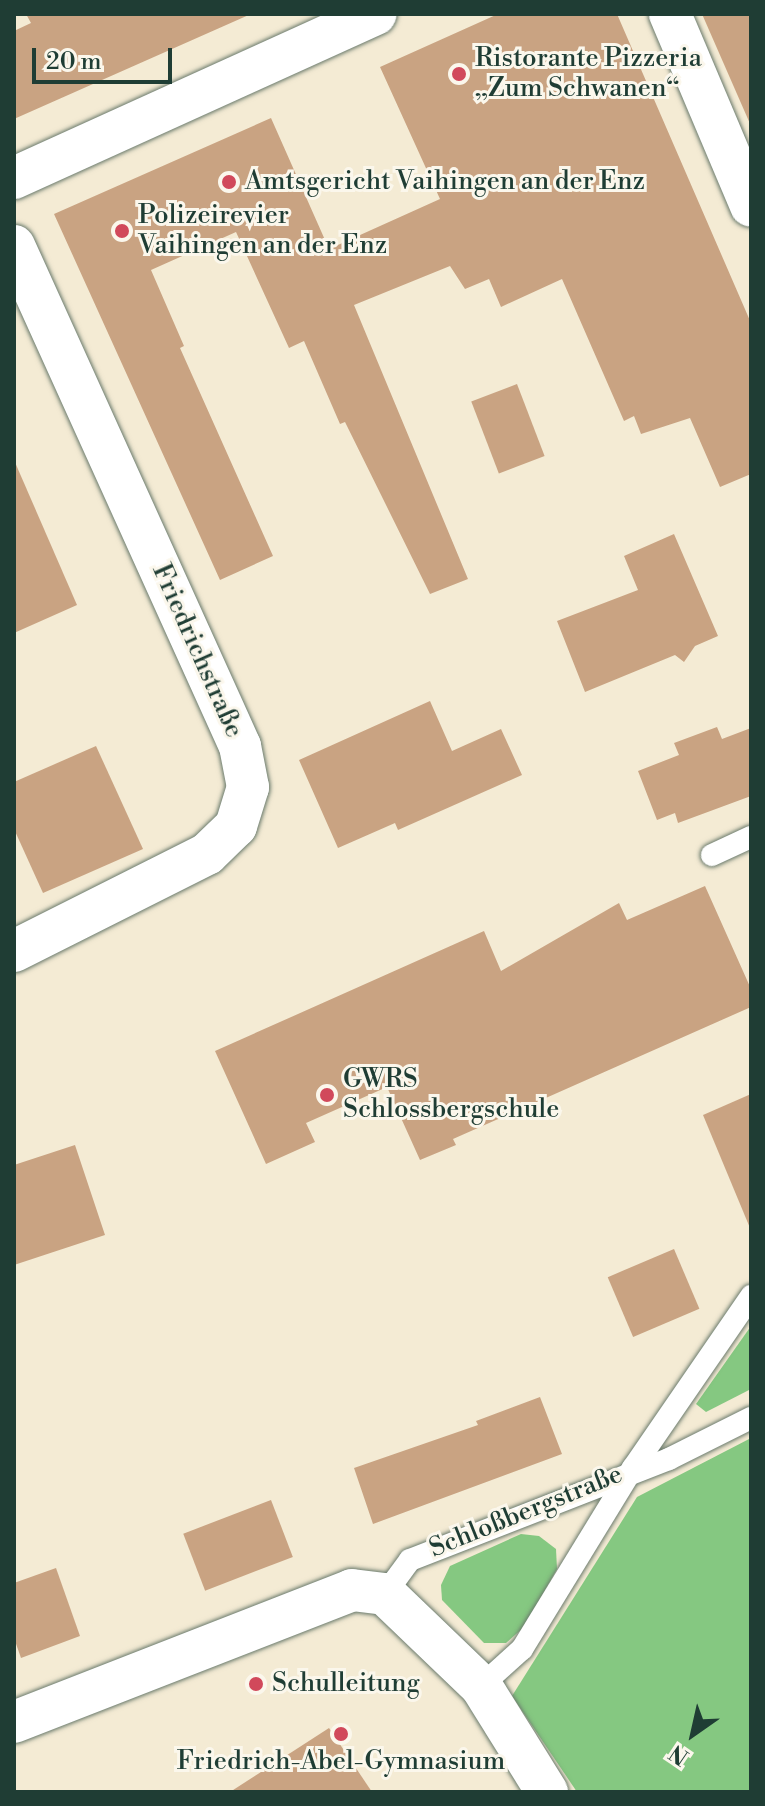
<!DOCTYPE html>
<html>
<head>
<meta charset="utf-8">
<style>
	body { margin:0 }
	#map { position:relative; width:765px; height:1806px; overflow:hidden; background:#f4ebd4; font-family:"Libre Bodoni",serif }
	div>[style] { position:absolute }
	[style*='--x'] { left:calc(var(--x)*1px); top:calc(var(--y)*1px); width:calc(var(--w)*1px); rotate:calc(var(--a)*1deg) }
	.green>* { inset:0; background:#85c881 }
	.building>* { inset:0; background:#c9a382; transform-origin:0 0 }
	.roads { filter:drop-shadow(0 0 2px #6a7a6c) drop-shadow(0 0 2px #6a7a6c) }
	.lane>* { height:22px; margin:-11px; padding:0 11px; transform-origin:11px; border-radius:11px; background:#fff }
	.street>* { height:42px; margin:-21px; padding:0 21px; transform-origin:21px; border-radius:21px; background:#fff }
	.dots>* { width:22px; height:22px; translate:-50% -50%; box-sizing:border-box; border:4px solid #fbf7ec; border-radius:50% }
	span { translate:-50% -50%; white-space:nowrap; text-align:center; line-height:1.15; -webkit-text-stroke:6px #fbf7ec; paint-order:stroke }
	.poi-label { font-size:26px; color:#1f3d34 }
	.left { translate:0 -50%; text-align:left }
	.street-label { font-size:26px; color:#1f3d34 }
	.frame { position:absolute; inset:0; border:16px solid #1f3d34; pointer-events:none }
	.north { position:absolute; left:653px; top:1694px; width:80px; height:80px; -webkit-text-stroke:6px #fbf7ec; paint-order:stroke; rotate:214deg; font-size:22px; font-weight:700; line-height:32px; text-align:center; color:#1f3d34 }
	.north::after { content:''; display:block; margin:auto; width:28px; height:36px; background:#1f3d34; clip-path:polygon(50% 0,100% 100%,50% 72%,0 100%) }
	.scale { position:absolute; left:32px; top:48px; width:140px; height:36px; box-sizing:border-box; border:4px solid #1f3d34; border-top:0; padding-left:10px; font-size:24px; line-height:28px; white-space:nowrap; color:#1f3d34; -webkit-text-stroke:6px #fbf7ec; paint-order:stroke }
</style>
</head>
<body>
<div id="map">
	<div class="green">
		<i style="clip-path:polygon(751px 1326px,751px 1389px,706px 1412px,696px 1404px)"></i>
		<i style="clip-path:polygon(751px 1438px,751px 1792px,577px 1792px,512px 1696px,637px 1497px)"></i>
		<i style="clip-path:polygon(521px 1534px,539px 1536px,556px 1549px,557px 1569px,524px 1627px,506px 1643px,484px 1643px,442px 1600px,441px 1585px,450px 1566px)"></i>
	</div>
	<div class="building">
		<i style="clip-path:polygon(26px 14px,251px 14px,14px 119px,14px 31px,31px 23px)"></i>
		<i style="clip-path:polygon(498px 14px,617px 14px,751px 323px,751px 474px,720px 487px,690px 418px,641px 434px,634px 416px,624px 421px,562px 279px,501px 307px,489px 279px,465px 289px,450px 266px,354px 305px,468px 579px,430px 594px,345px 422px,340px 424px,304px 341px,289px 348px,236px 232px,151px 270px,184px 346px,180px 348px,273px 556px,220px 580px,54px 214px,271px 118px,329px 249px,440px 199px,380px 67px)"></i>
		<i style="clip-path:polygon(702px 14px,751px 14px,751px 126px)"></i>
		<i style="left:517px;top:384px;width:77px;height:49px;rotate:69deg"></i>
		<i style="clip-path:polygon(14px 460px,77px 605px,14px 633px)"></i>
		<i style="clip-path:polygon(674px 534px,718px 636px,695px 646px,684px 662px,675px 655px,585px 692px,557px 621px,638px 590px,624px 556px)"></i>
		<i style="clip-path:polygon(430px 701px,452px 751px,501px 729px,522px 775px,398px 830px,395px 823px,338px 848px,299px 760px)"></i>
		<i style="clip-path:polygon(717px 727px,722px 739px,751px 728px,751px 796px,678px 823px,675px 813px,657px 820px,638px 771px,679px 755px,674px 743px)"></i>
		<i style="clip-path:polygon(96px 746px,143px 849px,43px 893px,14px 829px,14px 782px)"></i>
		<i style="clip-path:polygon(705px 886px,751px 989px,751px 1007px,453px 1139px,456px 1145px,420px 1160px,387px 1087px,306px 1123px,315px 1142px,266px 1164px,215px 1051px,484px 931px,501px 971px,619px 903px,627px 920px)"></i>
		<i style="clip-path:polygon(751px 1094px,751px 1228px,750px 1228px,703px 1115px)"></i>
		<i style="clip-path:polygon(75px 1145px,105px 1235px,14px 1265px,14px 1165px)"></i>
		<i style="left:674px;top:1249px;width:65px;height:72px;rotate:67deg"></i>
		<i style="clip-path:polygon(540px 1397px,562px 1454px,373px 1524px,354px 1468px,478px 1425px,476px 1421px)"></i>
		<i style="left:271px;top:1500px;width:61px;height:94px;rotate:69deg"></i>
		<i style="clip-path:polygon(56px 1568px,80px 1636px,21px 1658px,14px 1638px,14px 1583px)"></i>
		<i style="clip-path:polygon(329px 1728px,372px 1792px,230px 1792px)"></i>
	</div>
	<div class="roads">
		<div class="lane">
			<i style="--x:712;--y:855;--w:43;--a:-24.8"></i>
			<i style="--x:385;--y:1594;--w:42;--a:-53.7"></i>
			<i style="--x:410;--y:1560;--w:278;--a:-21.3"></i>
			<i style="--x:669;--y:1459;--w:92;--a:-26.6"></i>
			<i style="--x:481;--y:1686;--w:55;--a:-42.1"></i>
			<i style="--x:522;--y:1649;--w:212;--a:-58.5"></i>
			<i style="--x:633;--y:1468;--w:209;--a:-55.5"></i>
		</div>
		<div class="street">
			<i style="--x:670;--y:14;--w:208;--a:67.1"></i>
			<i style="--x:14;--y:178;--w:397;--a:-24.4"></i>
			<i style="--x:14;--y:246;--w:549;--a:65.68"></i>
			<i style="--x:240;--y:746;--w:42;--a:79"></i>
			<i style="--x:248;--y:787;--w:41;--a:107.1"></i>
			<i style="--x:236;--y:826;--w:40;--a:136"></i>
			<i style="--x:207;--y:854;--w:216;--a:153.3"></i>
			<i style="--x:14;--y:1722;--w:363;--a:-21.3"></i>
			<i style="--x:352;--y:1590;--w:33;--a:7"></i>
			<i style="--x:385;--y:1594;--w:133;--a:43.8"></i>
			<i style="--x:481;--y:1686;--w:125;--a:58.1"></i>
		</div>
	</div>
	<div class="dots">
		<i style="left:459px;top:74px;background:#d1495b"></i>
		<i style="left:229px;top:182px;background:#d1495b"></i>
		<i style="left:122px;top:231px;background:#d1495b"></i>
		<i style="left:327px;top:1095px;background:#d1495b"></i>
		<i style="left:256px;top:1684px;background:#d1495b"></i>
		<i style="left:341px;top:1734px;background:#d1495b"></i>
	</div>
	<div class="poi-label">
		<span class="left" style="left:475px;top:74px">Ristorante Pizzeria<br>„Zum Schwanen“</span>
		<span class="left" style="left:245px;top:182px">Amtsgericht Vaihingen an der Enz</span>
		<span class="left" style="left:138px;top:231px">Polizeirevier<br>Vaihingen an der Enz</span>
		<span class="left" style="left:343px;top:1095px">GWRS<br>Schlossbergschule</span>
		<span class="left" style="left:272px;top:1684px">Schulleitung</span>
		<span style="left:341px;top:1762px">Friedrich-Abel-Gymnasium</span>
	</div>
	<div class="street-label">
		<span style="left:197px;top:651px;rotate:66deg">Friedrichstraße</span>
		<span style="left:526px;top:1512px;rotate:-22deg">Schloßbergstraße</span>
	</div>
	<div class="frame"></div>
	<div class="north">N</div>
	<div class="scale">20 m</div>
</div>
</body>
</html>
